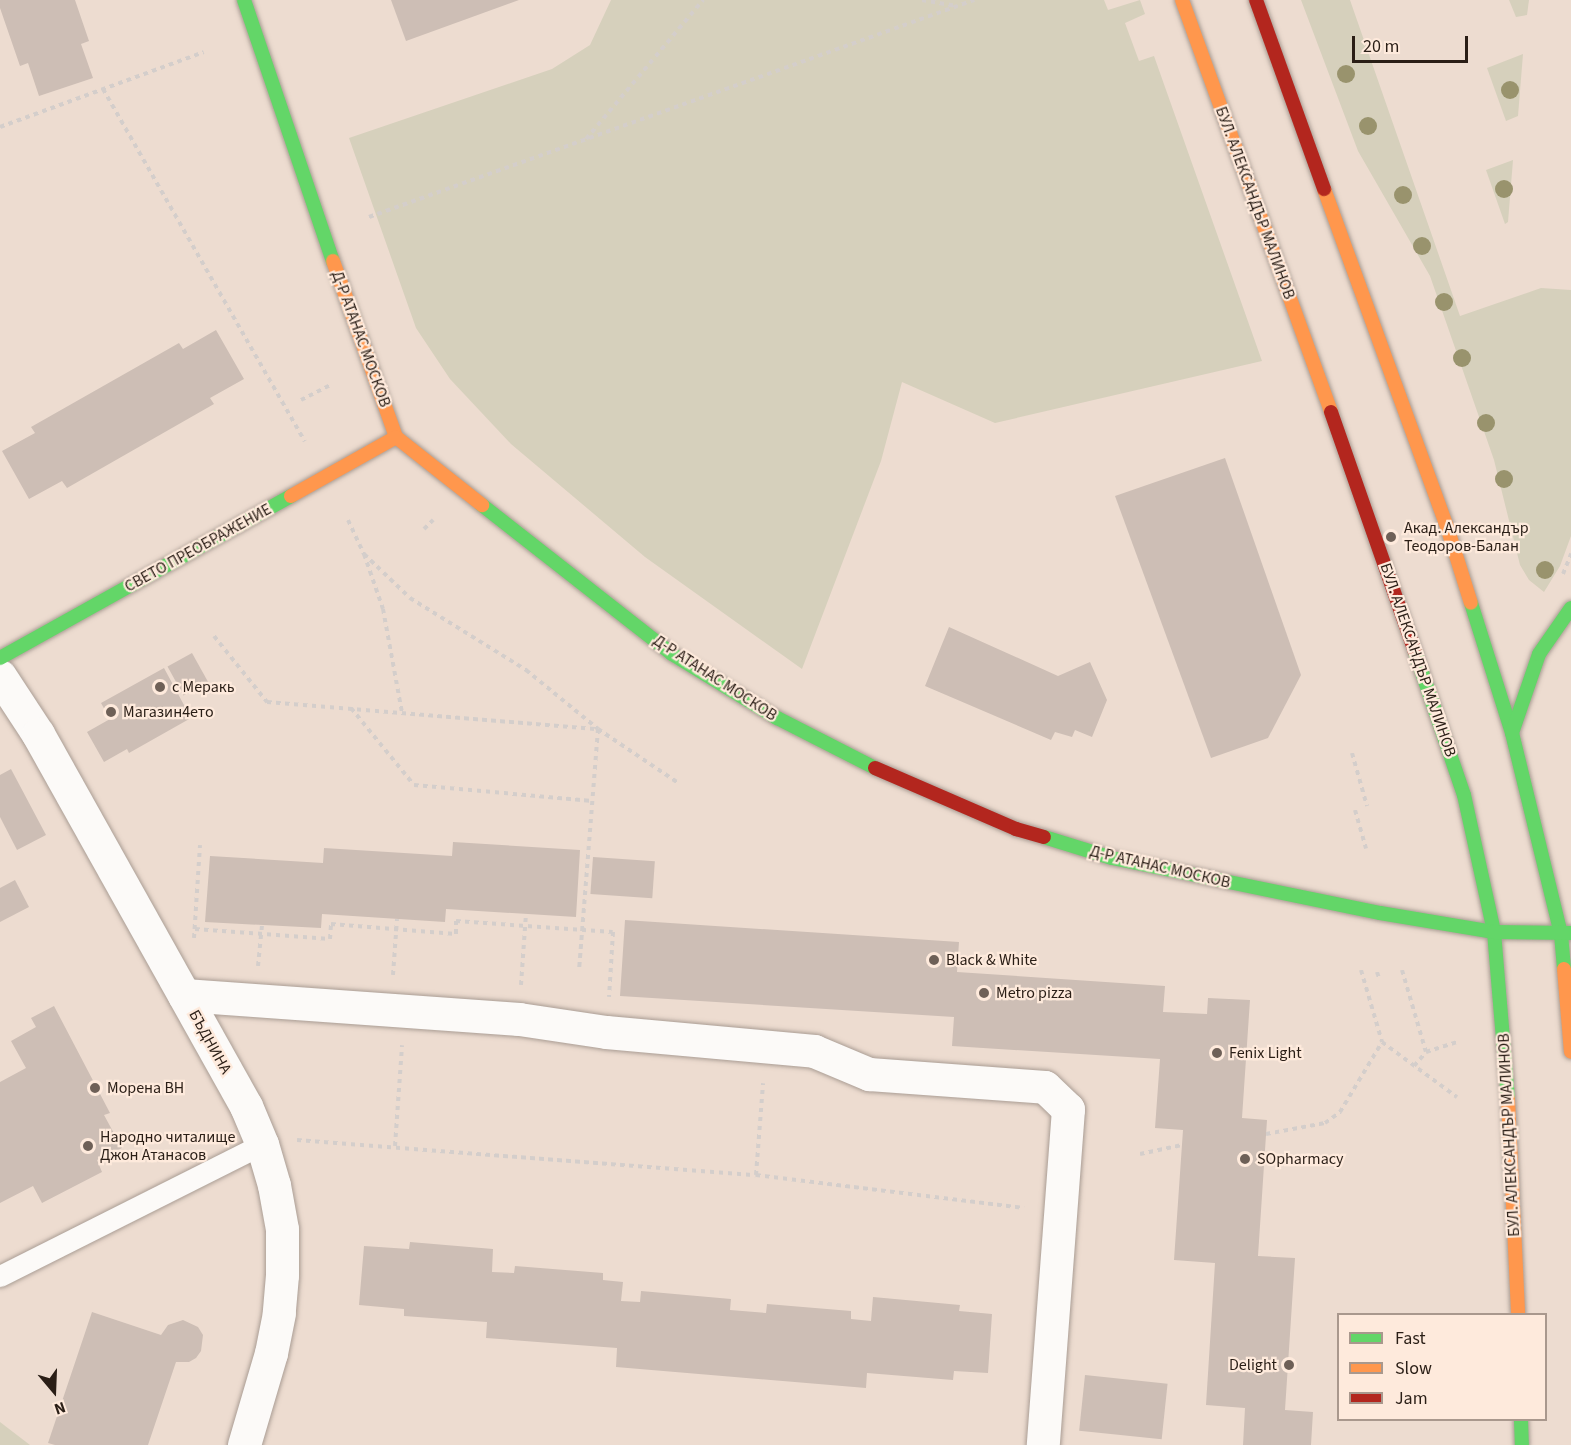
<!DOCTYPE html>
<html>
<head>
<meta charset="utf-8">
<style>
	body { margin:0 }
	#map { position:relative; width:1571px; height:1445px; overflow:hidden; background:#eddcd0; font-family:"Source Sans 3",sans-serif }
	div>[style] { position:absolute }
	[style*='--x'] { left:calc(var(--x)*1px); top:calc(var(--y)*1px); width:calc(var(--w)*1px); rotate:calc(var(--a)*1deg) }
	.green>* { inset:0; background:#d6d0bc }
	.building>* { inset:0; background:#cdbeb5; transform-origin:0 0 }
	.path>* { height:4px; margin-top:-2px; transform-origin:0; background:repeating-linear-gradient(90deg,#d4cecb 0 4.5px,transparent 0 9px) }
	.roads { filter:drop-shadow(0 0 2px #aa9d94) drop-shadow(0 0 2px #aa9d94) }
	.lane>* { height:21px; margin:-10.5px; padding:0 10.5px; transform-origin:10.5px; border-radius:10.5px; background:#fcfaf8 }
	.street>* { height:33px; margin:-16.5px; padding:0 16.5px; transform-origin:16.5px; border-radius:16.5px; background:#fcfaf8 }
	.fast>* { height:14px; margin:-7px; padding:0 7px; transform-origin:7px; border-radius:7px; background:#63d668 }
	.slow>* { height:14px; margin:-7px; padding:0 7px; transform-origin:7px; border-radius:7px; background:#ff974d }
	.jam>* { height:14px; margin:-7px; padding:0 7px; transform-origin:7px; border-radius:7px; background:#b3261e }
	.trees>* { width:18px; height:18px; margin:-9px; border-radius:50%; background:#99936d }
	.dots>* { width:16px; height:16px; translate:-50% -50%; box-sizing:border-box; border:3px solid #feeadc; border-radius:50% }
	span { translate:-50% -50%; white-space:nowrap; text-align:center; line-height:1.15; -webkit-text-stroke:4.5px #feeadc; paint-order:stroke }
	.street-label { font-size:16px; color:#2a1e16 }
	.poi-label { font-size:16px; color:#2a1e16 }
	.left { translate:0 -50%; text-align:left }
	.right { translate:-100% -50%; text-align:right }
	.legend { position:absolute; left:1337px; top:1313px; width:210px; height:108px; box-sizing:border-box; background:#feeadc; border:2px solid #a9988d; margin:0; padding:8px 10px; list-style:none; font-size:18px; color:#2a1e16 }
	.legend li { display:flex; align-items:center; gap:12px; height:30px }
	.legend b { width:30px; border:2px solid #a9988d }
	.north { position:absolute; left:24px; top:1361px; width:60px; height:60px; -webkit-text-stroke:4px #feeadc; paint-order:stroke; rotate:161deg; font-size:16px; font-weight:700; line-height:24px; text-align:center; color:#2a1e16 }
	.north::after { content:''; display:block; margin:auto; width:21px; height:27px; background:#2a1e16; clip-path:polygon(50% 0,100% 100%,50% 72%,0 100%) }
	.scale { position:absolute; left:1352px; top:36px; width:116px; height:27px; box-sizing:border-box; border:3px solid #2a1e16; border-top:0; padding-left:8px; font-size:18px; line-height:21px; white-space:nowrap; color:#2a1e16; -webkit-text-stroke:4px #feeadc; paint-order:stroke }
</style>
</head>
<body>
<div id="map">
	<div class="green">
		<i style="clip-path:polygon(611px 0,1104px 0,1108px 10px,1140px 0,1145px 14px,1125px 23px,1139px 61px,1154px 56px,1262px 361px,995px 423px,902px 382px,881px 461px,802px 669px,645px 557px,511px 444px,450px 379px,416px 328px,349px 138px,552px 69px,590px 45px)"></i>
		<i style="clip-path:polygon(1301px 0,1350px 0,1460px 316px,1541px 288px,1571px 290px,1571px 536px,1560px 566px,1544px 592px,1529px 580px,1520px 565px,1494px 460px,1430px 276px,1358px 151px)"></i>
		<i style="clip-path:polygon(1509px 0,1529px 0,1527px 15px,1516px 17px)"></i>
		<i style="clip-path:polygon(1523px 54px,1518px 116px,1506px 121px,1487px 68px)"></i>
		<i style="clip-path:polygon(1513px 160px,1508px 222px,1505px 224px,1486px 170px)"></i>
		<i style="clip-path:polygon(0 1422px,30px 1445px,0 1445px)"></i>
	</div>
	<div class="building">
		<i style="clip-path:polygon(0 0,75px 0,89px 41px,81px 44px,93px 78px,39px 96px,28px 63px,20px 66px,0 8px)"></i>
		<i style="clip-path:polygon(391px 0,519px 0,406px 41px)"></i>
		<i style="clip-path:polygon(216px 330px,244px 379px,210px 398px,214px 404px,67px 488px,62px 481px,29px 499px,2px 451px,35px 433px,31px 427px,179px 343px,183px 349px)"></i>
		<i style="clip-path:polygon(1225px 458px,1301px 675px,1268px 738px,1211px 758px,1115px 496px)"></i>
		<i style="clip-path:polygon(949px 627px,1058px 676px,1090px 662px,1107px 700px,1092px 737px,1075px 730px,1072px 737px,1055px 732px,1051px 740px,925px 686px)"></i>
		<i style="left:192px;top:653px;width:33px;height:28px;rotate:61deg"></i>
		<i style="clip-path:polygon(164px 668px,191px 718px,129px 753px,127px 749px,104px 762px,87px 732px,110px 719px,101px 703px)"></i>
		<i style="clip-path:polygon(11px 769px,46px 835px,17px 850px,0 817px,0 775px)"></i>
		<i style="clip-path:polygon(453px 842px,580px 850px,576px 917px,446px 909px,445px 922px,322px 914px,321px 928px,205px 922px,210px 856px,323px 863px,324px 848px,452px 856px)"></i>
		<i style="left:593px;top:857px;width:62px;height:37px;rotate:4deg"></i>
		<i style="clip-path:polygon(15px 880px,29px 907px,0 922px,0 888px)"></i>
		<i style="clip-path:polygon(625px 920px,959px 942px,957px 972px,1165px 986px,1163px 1012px,1207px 1014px,1208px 998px,1250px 1000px,1242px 1118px,1267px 1120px,1258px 1256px,1295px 1258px,1285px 1410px,1313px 1412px,1311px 1445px,1243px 1445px,1245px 1408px,1206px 1405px,1215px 1263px,1174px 1260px,1183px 1130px,1155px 1128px,1160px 1059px,952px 1046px,954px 1017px,620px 996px)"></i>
		<i style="clip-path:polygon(54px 1006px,110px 1113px,104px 1115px,122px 1148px,97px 1160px,102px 1172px,42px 1203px,33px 1186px,0 1203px,0 1082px,26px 1068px,11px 1041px,36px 1027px,31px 1018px)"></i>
		<i style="clip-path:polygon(410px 1242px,493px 1249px,492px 1272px,514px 1273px,515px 1266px,603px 1273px,603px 1280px,623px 1282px,621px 1301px,640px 1302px,641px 1291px,731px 1299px,730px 1310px,766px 1313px,767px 1304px,851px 1311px,851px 1319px,871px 1321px,873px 1297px,960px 1305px,959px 1311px,992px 1314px,988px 1373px,954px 1371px,953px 1380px,867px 1373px,866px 1388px,616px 1367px,617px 1348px,486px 1338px,487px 1322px,404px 1316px,404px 1309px,359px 1305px,364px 1246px,409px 1249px)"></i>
		<i style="clip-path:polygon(92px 1312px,161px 1335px,168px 1325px,183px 1320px,198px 1327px,203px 1335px,201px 1351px,196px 1358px,189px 1362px,176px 1362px,148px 1445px,55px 1445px,48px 1443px)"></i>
		<i style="left:1085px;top:1375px;width:83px;height:56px;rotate:6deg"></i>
	</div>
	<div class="path">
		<i style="--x:922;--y:0;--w:35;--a:10"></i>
		<i style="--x:103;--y:89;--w:406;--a:60.2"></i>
		<i style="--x:0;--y:127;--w:217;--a:-20.2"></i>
		<i style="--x:586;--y:139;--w:182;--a:-49.9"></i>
		<i style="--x:369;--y:217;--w:643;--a:-19.73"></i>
		<i style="--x:301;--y:400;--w:34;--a:-27"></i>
		<i style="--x:348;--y:520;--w:38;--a:65"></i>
		<i style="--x:364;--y:554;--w:58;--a:70.9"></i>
		<i style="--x:383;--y:609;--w:106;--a:79.6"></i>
		<i style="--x:424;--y:529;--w:13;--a:-45"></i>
		<i style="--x:364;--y:554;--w:64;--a:43.7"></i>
		<i style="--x:410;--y:598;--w:137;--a:31.8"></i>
		<i style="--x:526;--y:670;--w:93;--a:39.3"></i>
		<i style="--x:598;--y:729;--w:95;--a:33.9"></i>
		<i style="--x:1563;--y:574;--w:22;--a:-68"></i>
		<i style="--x:214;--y:636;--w:85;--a:51.2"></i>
		<i style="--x:267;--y:702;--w:332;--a:4.7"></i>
		<i style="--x:598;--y:729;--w:240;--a:94.5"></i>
		<i style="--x:351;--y:708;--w:99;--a:50.7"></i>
		<i style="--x:414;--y:785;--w:179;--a:5.1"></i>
		<i style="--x:1352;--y:753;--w:55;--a:74.2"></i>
		<i style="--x:1355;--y:810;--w:40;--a:74"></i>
		<i style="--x:195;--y:929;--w:135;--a:4.2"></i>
		<i style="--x:330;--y:939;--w:15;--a:-86"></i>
		<i style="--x:331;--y:924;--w:125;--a:4.6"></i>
		<i style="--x:456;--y:934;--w:13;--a:-90"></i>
		<i style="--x:456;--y:921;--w:157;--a:4"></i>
		<i style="--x:613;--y:932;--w:65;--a:93.5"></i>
		<i style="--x:194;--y:938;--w:93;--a:-86.3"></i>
		<i style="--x:258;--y:966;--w:41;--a:-84.4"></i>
		<i style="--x:1361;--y:970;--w:75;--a:73.7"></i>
		<i style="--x:1382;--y:1042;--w:93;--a:36.3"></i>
		<i style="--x:1402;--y:970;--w:85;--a:73.7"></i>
		<i style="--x:1377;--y:972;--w:6;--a:72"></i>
		<i style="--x:393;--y:975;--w:56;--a:-85.9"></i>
		<i style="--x:521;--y:985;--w:72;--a:-86"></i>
		<i style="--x:1414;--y:1066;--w:18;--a:-49"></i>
		<i style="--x:1426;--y:1052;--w:33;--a:-18"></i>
		<i style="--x:1266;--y:1134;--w:60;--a:-10.6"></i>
		<i style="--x:1325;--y:1123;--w:19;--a:-36"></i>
		<i style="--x:1340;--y:1112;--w:82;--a:-59"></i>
		<i style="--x:297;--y:1140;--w:460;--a:4.4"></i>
		<i style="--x:756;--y:1175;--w:270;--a:7"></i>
		<i style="--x:395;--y:1146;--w:101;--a:-86"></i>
		<i style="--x:1140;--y:1154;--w:43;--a:-12.1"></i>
		<i style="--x:756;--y:1175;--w:92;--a:-85.6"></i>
	</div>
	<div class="roads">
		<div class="lane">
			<i style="--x:0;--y:1276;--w:293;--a:-26.7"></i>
		</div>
		<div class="street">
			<i style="--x:0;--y:676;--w:69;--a:56.8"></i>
			<i style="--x:38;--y:734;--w:426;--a:60.8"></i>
			<i style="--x:246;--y:1106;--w:41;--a:67.2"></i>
			<i style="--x:262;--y:1144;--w:43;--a:73.7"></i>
			<i style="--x:274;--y:1185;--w:45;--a:79.7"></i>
			<i style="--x:282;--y:1229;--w:46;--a:90"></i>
			<i style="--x:282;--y:1275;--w:38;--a:95"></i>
			<i style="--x:279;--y:1313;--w:41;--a:101.3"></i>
			<i style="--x:271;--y:1353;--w:96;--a:106.4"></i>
			<i style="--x:184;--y:995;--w:336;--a:4.1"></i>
			<i style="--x:519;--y:1019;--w:88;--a:8.5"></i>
			<i style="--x:606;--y:1032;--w:209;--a:5.2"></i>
			<i style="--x:814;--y:1051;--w:60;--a:22.7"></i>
			<i style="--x:869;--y:1074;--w:176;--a:4.2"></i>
			<i style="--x:1045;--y:1087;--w:32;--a:44"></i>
			<i style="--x:1068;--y:1109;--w:337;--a:94.3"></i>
		</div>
		<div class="fast">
			<i style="--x:244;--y:0;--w:276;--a:71.2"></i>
			<i style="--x:482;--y:505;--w:241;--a:38.1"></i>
			<i style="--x:672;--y:654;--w:123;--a:31.4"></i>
			<i style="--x:777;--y:718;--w:110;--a:27"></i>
			<i style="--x:1471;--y:603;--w:136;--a:72.5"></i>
			<i style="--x:1512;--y:733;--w:207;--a:76.3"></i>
			<i style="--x:1561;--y:934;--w:35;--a:85"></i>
			<i style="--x:1415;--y:652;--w:151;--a:71.1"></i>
			<i style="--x:1464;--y:795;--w:140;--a:77.6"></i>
			<i style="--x:1494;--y:932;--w:168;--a:85.2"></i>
			<i style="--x:0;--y:658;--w:333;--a:-29.1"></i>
			<i style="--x:1512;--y:733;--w:83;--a:-71.1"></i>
			<i style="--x:1539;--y:654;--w:56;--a:-55.2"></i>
			<i style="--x:1044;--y:837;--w:71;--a:17.2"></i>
			<i style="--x:1112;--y:858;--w:274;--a:11.6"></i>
			<i style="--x:1380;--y:913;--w:116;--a:9.5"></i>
			<i style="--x:1494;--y:932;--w:77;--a:0.7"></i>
			<i style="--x:1521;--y:1420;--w:25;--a:88"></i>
		</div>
		<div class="slow">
			<i style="--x:1182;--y:0;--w:438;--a:70.1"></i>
			<i style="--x:1324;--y:189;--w:366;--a:70"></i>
			<i style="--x:1449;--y:533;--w:73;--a:72.6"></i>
			<i style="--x:333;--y:261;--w:187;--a:70.3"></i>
			<i style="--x:396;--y:437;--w:110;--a:38.3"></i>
			<i style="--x:291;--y:496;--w:120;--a:-29.3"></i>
			<i style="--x:1564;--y:969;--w:83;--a:85.2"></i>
			<i style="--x:1508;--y:1099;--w:215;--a:87.3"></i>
		</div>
		<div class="jam">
			<i style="--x:1256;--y:0;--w:201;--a:70.2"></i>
			<i style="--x:1331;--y:412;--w:254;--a:70.7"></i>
			<i style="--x:875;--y:768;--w:154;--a:23.4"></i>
			<i style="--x:1016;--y:829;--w:29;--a:16"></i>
		</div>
	</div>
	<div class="trees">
		<i style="left:1346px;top:74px"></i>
		<i style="left:1510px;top:90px"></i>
		<i style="left:1368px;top:126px"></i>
		<i style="left:1504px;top:189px"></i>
		<i style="left:1403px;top:195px"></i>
		<i style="left:1422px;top:246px"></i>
		<i style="left:1444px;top:302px"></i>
		<i style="left:1462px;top:358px"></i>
		<i style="left:1486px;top:423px"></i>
		<i style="left:1504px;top:479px"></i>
		<i style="left:1545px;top:570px"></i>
	</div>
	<div class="dots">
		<i style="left:1391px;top:537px;background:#6e6057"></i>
		<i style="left:160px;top:687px;background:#6e6057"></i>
		<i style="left:111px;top:712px;background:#6e6057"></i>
		<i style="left:934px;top:960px;background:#6e6057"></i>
		<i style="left:984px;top:993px;background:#6e6057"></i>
		<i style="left:1217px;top:1053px;background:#6e6057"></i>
		<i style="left:95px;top:1088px;background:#6e6057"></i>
		<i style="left:88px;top:1146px;background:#6e6057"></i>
		<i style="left:1245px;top:1159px;background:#6e6057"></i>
		<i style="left:1289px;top:1365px;background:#6e6057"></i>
	</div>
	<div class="street-label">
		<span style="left:1255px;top:203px;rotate:70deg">БУЛ. АЛЕКСАНДЪР МАЛИНОВ</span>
		<span style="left:361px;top:339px;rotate:70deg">Д-Р АТАНАС МОСКОВ</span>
		<span style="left:198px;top:548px;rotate:-29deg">СВЕТО ПРЕОБРАЖЕНИЕ</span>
		<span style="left:1418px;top:660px;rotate:71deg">БУЛ. АЛЕКСАНДЪР МАЛИНОВ</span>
		<span style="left:715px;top:678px;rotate:33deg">Д-Р АТАНАС МОСКОВ</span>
		<span style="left:1160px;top:867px;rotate:13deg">Д-Р АТАНАС МОСКОВ</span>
		<span style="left:210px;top:1042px;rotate:61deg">БЪДНИНА</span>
		<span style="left:1509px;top:1135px;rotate:-93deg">БУЛ. АЛЕКСАНДЪР МАЛИНОВ</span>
	</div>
	<div class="poi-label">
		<span class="left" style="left:1404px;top:537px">Акад. Александър<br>Теодоров-Балан</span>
		<span class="left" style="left:172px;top:687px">с Меракь</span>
		<span class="left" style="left:123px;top:712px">Магазин4ето</span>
		<span class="left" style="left:946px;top:960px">Black &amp; White</span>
		<span class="left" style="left:996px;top:993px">Metro pizza</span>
		<span class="left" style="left:1229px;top:1053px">Fenix Light</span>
		<span class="left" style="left:107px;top:1088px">Морена ВН</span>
		<span class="left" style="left:100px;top:1146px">Народно читалище<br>Джон Атанасов</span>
		<span class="left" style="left:1257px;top:1159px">SOpharmacy</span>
		<span class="right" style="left:1277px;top:1365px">Delight</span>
	</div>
	<ul class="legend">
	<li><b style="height:8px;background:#63d668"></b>Fast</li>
	<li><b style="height:8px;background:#ff974d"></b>Slow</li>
	<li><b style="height:8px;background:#b3261e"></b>Jam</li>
	</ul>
	<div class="north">N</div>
	<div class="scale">20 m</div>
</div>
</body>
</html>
